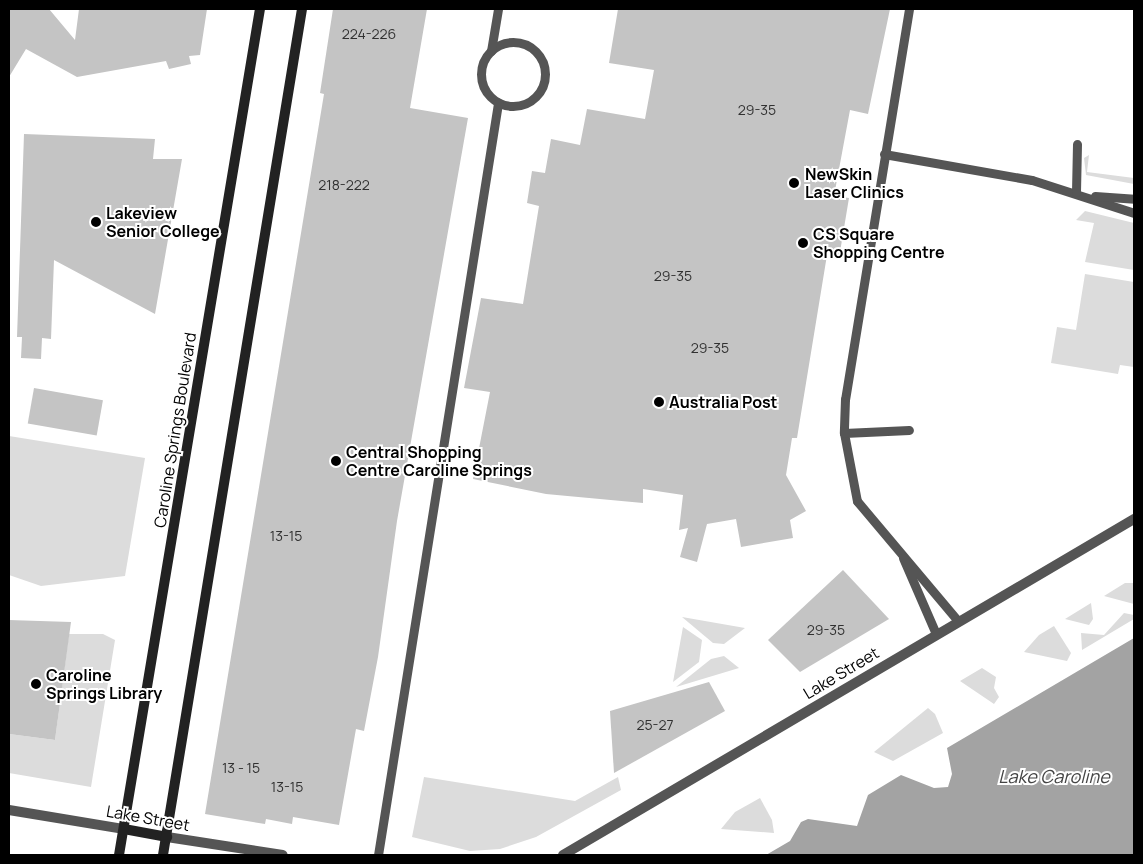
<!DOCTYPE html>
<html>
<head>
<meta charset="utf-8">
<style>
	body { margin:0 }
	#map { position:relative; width:1143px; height:864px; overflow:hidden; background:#fff; font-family:Manrope,sans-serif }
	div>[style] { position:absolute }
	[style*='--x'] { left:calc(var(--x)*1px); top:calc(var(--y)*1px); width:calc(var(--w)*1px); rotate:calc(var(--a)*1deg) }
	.green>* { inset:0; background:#dcdcdc }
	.water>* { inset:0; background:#a3a3a3 }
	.building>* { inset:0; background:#c4c4c4; transform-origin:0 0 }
	.lane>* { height:9px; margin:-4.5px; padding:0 4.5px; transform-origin:4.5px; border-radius:4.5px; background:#555 }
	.lane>.ring { margin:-4.5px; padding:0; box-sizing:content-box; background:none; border:9px solid #555; border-radius:50% }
	.street>* { height:10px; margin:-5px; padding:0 5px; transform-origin:5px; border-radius:5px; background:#555 }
	.secondary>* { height:10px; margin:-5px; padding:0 5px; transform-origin:5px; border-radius:5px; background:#222 }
	.dots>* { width:14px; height:14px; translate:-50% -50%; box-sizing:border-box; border:2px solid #fff; border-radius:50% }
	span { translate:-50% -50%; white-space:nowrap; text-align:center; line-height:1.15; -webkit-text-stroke:4px #fff; paint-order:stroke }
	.number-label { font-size:14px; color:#313131 }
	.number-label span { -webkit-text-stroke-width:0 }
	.poi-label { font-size:16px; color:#000; font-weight:700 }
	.left { translate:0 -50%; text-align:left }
	.street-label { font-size:16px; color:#000 }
	.water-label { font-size:18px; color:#444; font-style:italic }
	.frame { position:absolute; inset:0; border:10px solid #000; pointer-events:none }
</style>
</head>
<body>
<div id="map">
	<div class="green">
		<i style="clip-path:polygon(1089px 155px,1087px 172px,1134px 178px,1134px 184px,1086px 175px,1084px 158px)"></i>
		<i style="clip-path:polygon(1085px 211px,1134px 223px,1134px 270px,1085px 262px,1094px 223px,1076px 220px)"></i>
		<i style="clip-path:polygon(1085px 274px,1134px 282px,1134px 367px,1120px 365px,1118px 374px,1051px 363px,1057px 327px,1076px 330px)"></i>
		<i style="clip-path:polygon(9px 436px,145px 458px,125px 576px,41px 586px,9px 575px)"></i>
		<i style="clip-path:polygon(1125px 583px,1134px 583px,1134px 604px,1104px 596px)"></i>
		<i style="clip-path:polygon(1091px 603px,1093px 619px,1089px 625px,1065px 619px)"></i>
		<i style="clip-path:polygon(1124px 613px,1134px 615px,1134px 619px,1082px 650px,1081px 633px,1104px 635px)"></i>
		<i style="clip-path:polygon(682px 617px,745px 628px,724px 644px,713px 643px)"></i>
		<i style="clip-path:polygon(1054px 626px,1071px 653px,1067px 661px,1024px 652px,1039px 635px)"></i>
		<i style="clip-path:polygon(683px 627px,702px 640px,699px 662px,673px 682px)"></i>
		<i style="clip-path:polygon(69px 634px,103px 634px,115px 640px,91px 787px,9px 773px,9px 734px,55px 740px)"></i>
		<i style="clip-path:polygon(724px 656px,739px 668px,676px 687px,711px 659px)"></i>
		<i style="clip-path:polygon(982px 668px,996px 677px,994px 688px,999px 697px,994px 704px,960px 681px)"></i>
		<i style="clip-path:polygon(928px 708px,935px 714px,943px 733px,893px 761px,874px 752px)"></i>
		<i style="clip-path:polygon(424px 777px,575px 801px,618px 777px,621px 790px,536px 837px,500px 849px,470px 851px,412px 837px)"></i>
		<i style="clip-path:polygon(760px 798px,772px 820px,774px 833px,721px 829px,735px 812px)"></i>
	</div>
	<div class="water">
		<i style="clip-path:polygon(1134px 638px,1134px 855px,766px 855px,790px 841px,801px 822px,808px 819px,857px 826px,868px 795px,901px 775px,934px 788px,948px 787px,952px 774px,947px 748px)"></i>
	</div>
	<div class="building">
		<i style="clip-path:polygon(9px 9px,49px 9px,75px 40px,79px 9px,207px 9px,200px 55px,189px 56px,191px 64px,169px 69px,166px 61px,77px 77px,26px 49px,9px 77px)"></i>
		<i style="clip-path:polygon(333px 9px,427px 9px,410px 108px,468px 118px,397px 521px,378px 657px,364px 731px,356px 729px,339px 825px,293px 817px,292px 824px,266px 819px,265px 824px,205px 814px,324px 94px,320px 93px)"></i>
		<i style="clip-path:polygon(618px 9px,890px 9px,868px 114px,850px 110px,834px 196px,849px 198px,839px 258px,827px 255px,797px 438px,792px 438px,786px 475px,806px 511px,790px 520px,793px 538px,741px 547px,736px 519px,707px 524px,697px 562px,680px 557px,688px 528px,679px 530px,683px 495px,643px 489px,643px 503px,546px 494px,473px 479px,490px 392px,464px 388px,481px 298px,523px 304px,539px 206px,527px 203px,532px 171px,545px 173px,551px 139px,580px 145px,587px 109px,645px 119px,654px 70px,609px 63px)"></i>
		<i style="clip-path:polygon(24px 134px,155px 139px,153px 159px,182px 159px,155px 314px,54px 260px,51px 339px,42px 338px,41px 359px,21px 358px,22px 337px,17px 337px)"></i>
		<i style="left:34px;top:388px;width:70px;height:36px;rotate:10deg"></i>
		<i style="clip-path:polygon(843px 570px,889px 619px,800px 672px,768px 640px)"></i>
		<i style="clip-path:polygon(9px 620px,71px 622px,55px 740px,9px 734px)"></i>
		<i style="clip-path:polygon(709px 682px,725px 711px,614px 773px,610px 711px)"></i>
	</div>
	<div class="lane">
		<i style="--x:909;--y:9;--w:395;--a:99.3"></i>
		<i style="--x:845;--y:399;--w:34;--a:92"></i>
		<i style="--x:844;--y:433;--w:69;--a:79.2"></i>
		<i style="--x:857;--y:501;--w:157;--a:49.9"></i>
		<i class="ring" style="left:481px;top:42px;width:55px;height:55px"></i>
		<i style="--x:491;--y:51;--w:43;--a:-80.5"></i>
		<i style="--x:884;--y:154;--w:150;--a:10"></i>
		<i style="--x:1032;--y:180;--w:107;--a:17.9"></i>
		<i style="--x:1076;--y:192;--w:48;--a:-88.8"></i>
		<i style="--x:1095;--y:196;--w:39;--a:4"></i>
		<i style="--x:844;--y:433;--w:65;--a:-2.6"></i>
		<i style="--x:903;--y:558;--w:83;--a:66.5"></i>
		<i style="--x:378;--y:855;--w:762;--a:-80.93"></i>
	</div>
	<div class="street">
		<i style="--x:9;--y:810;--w:117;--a:9.4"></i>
		<i style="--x:167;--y:837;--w:117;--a:8.8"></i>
		<i style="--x:563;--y:855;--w:663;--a:-30.47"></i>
	</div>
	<div class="secondary">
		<i style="--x:124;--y:829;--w:44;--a:10.5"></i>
		<i style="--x:119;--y:855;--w:858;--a:-80.54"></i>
		<i style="--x:163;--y:855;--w:857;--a:-80.67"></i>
	</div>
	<div class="dots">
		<i style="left:794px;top:183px;background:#000"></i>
		<i style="left:96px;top:222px;background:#000"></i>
		<i style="left:803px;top:243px;background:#000"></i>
		<i style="left:659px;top:402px;background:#000"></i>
		<i style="left:336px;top:461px;background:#000"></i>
		<i style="left:36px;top:684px;background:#000"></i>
	</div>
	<div class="number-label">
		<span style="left:369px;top:34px">224-226</span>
		<span style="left:757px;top:110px">29-35</span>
		<span style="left:344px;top:185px">218-222</span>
		<span style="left:673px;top:276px">29-35</span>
		<span style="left:710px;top:348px">29-35</span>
		<span style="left:286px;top:536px">13-15</span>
		<span style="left:826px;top:630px">29-35</span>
		<span style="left:655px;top:725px">25-27</span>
		<span style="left:241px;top:768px">13 - 15</span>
		<span style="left:287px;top:787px">13-15</span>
	</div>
	<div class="poi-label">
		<span class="left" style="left:805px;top:183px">NewSkin<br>Laser Clinics</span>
		<span class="left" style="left:106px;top:222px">Lakeview<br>Senior College</span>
		<span class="left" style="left:813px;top:243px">CS Square<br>Shopping Centre</span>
		<span class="left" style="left:669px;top:402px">Australia Post</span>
		<span class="left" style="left:346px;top:461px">Central Shopping<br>Centre Caroline Springs</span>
		<span class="left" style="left:46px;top:684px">Caroline<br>Springs Library</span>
	</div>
	<div class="street-label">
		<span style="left:175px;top:430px;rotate:-81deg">Caroline Springs Boulevard</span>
		<span style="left:841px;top:673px;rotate:-31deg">Lake Street</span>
		<span style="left:148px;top:818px;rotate:10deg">Lake Street</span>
	</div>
	<div class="water-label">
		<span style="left:1054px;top:776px">Lake Caroline</span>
	</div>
	<div class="frame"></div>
</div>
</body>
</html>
